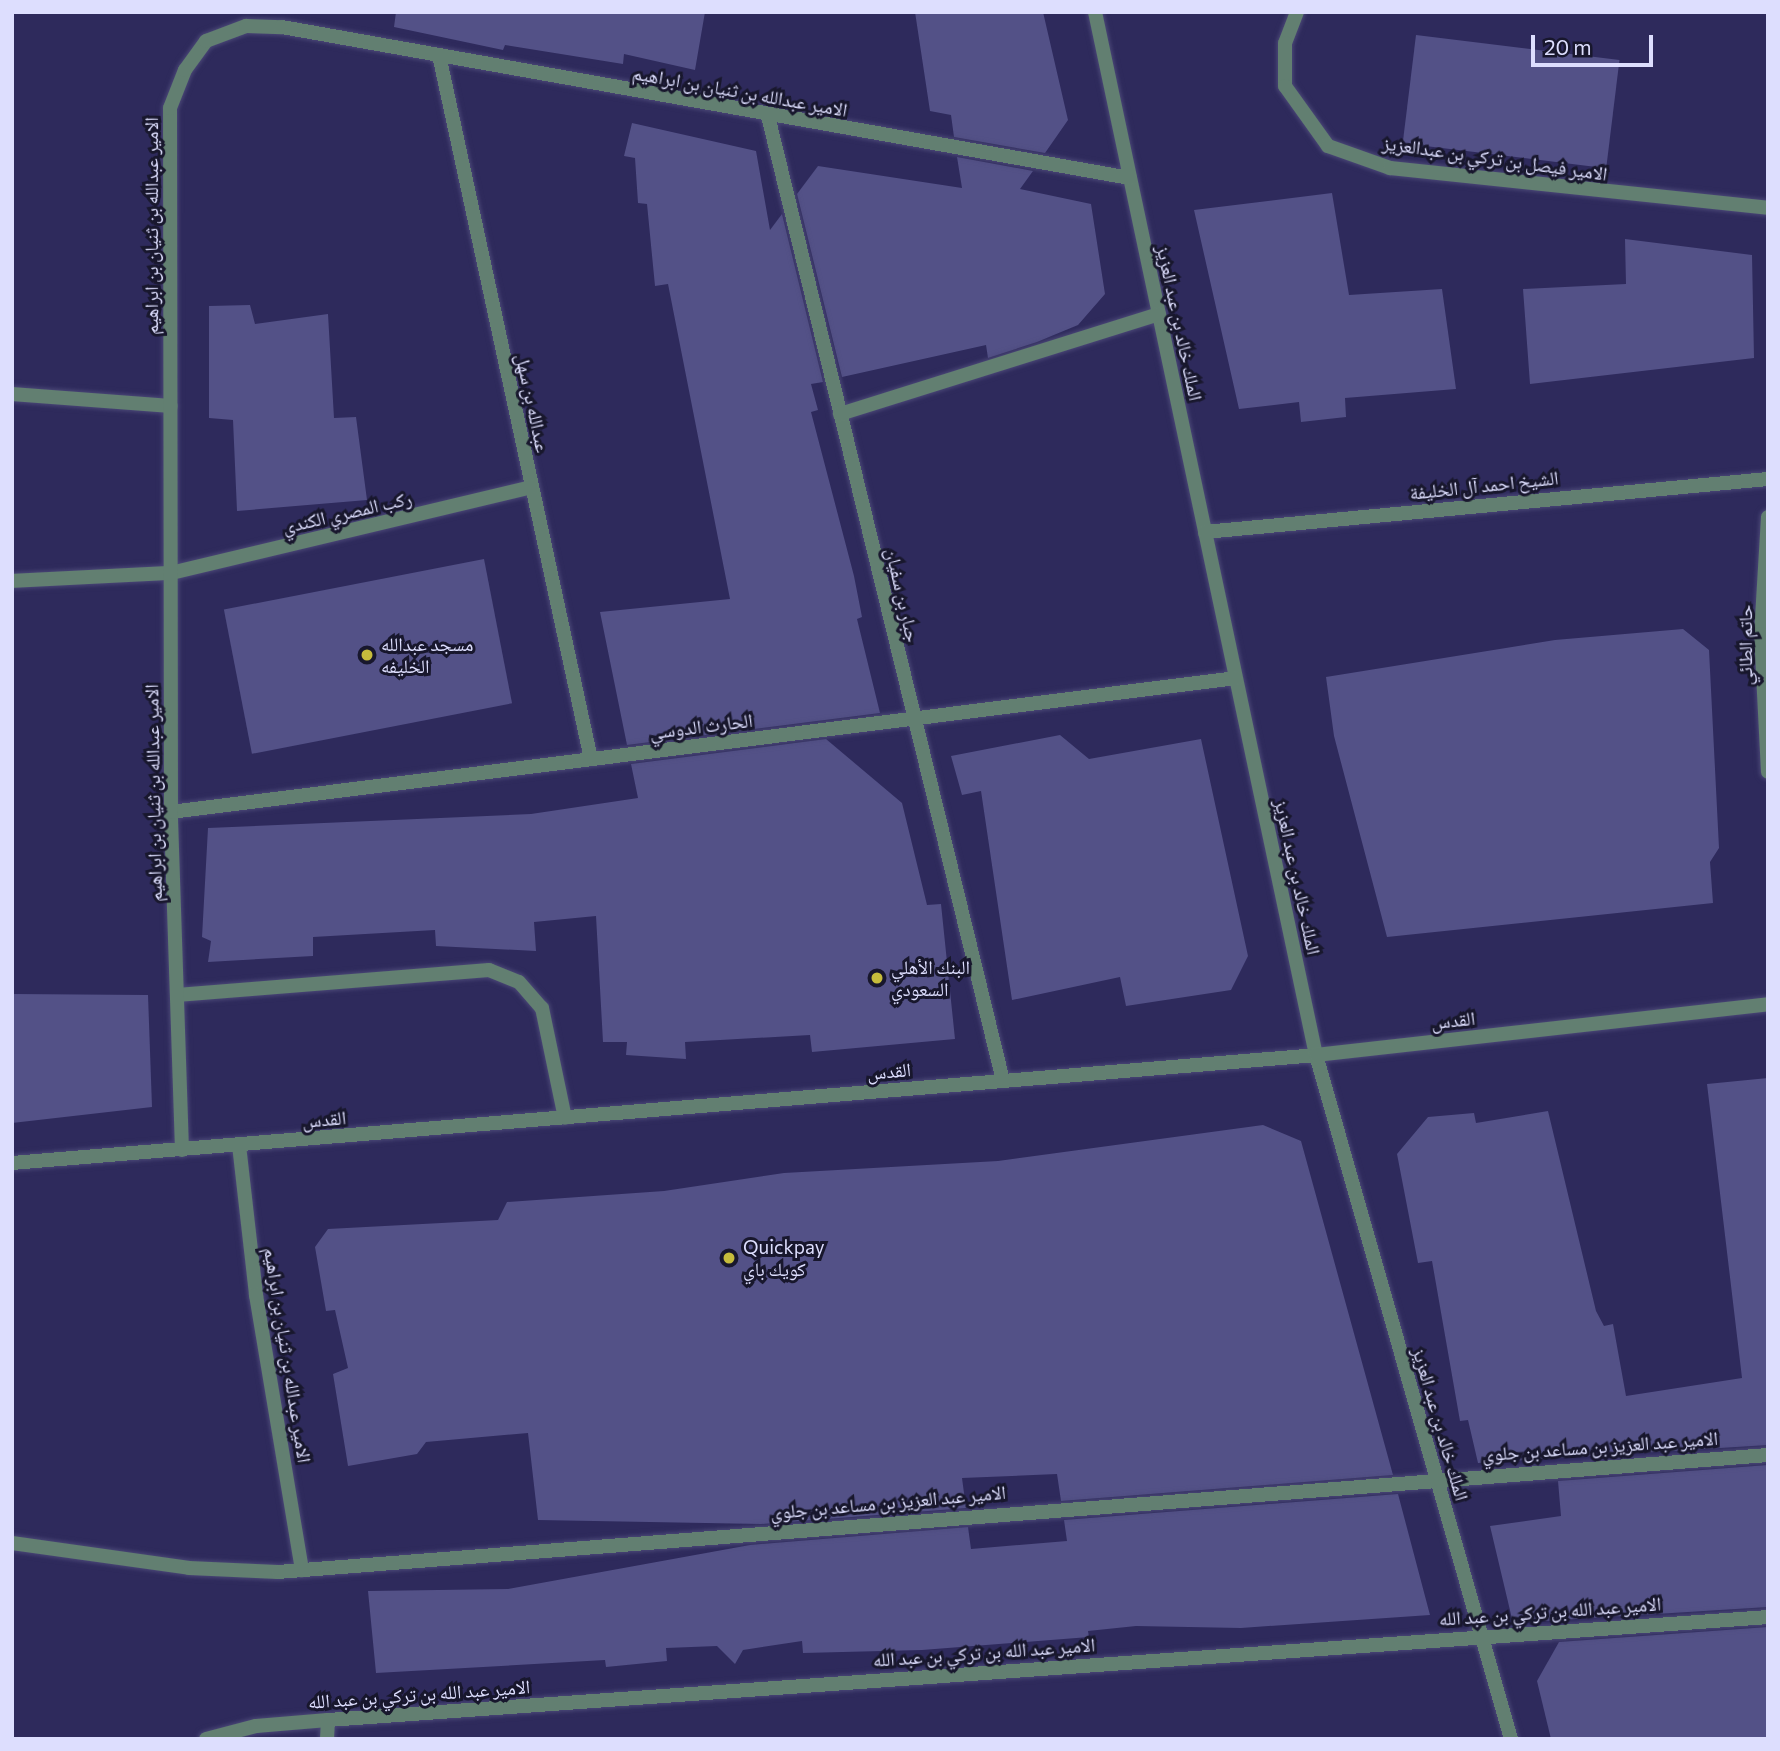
<!DOCTYPE html>
<html>
<head>
<meta charset="utf-8">
<style>
	body { margin:0 }
	#map { position:relative; width:1780px; height:1751px; overflow:hidden; background:#2e2a5c; font-family:Commissioner,"Noto Naskh Arabic",sans-serif }
	div>[style] { position:absolute }
	[style*='--x'] { left:calc(var(--x)*1px); top:calc(var(--y)*1px); width:calc(var(--w)*1px); rotate:calc(var(--a)*1deg) }
	.building>* { inset:0; background:#535187; transform-origin:0 0 }
	.roads { filter:drop-shadow(0 0 2px #4a4776) drop-shadow(0 0 2px #4a4776) }
	.lane>* { height:14px; margin:-7px; padding:0 7px; transform-origin:7px; border-radius:7px; background:#627f71 }
	.street>* { height:14px; margin:-7px; padding:0 7px; transform-origin:7px; border-radius:7px; background:#627f71 }
	.dots>* { width:19px; height:19px; translate:-50% -50%; box-sizing:border-box; border:4px solid #18172d; border-radius:50% }
	span { translate:-50% -50%; white-space:nowrap; text-align:center; line-height:1.15; -webkit-text-stroke:6px #18172d; paint-order:stroke }
	.street-label { font-size:19px; color:#dddefe }
	.poi-label { font-size:19px; color:#dddefe }
	.left { translate:0 -50%; text-align:left }
	.frame { position:absolute; inset:0; border:14px solid #dddefe; pointer-events:none }
	.scale { position:absolute; left:1531px; top:35px; width:122px; height:32px; box-sizing:border-box; border:4px solid #dddefe; border-top:0; padding-left:9px; font-size:21px; line-height:24px; white-space:nowrap; color:#dddefe; -webkit-text-stroke:5px #18172d; paint-order:stroke }
</style>
</head>
<body>
<div id="map">
	<div class="building">
		<i style="clip-path:polygon(396px 12px,705px 12px,695px 70px,624px 54px,623px 64px,505px 45px,503px 50px,394px 27px)"></i>
		<i style="clip-path:polygon(915px 12px,1043px 12px,1068px 120px,1045px 153px,954px 137px,951px 115px,930px 111px)"></i>
		<i style="left:1416px;top:35px;width:205px;height:109px;rotate:7deg"></i>
		<i style="clip-path:polygon(632px 123px,756px 151px,770px 230px,782px 214px,823px 382px,811px 384px,818px 410px,811px 412px,854px 576px,862px 617px,857px 619px,880px 713px,627px 745px,600px 612px,730px 599px,668px 284px,655px 286px,647px 204px,638px 203px,635px 158px,624px 156px)"></i>
		<i style="clip-path:polygon(957px 157px,1033px 171px,1020px 189px,1091px 204px,1105px 294px,1078px 325px,1037px 342px,988px 358px,986px 345px,842px 377px,797px 194px,818px 166px,962px 188px)"></i>
		<i style="clip-path:polygon(1332px 193px,1349px 295px,1442px 289px,1456px 389px,1345px 398px,1346px 417px,1301px 422px,1299px 402px,1239px 409px,1194px 210px)"></i>
		<i style="clip-path:polygon(1625px 239px,1752px 255px,1754px 358px,1530px 384px,1523px 289px,1626px 284px)"></i>
		<i style="clip-path:polygon(250px 305px,255px 324px,328px 314px,334px 418px,356px 417px,367px 500px,237px 511px,233px 420px,209px 418px,209px 306px)"></i>
		<i style="left:484px;top:559px;width:147px;height:265px;rotate:79deg"></i>
		<i style="clip-path:polygon(1683px 629px,1709px 650px,1719px 848px,1710px 862px,1713px 903px,1387px 937px,1334px 736px,1326px 677px,1555px 640px)"></i>
		<i style="clip-path:polygon(1060px 735px,1089px 759px,1201px 739px,1248px 956px,1231px 990px,1126px 1006px,1120px 977px,1012px 1000px,981px 791px,962px 795px,951px 756px)"></i>
		<i style="clip-path:polygon(826px 739px,902px 803px,927px 905px,941px 904px,955px 1039px,812px 1052px,810px 1035px,685px 1042px,686px 1059px,626px 1055px,627px 1042px,603px 1042px,596px 916px,534px 922px,536px 951px,436px 946px,435px 930px,313px 937px,313px 956px,208px 962px,211px 941px,202px 937px,208px 828px,531px 814px,638px 798px,631px 764px)"></i>
		<i style="clip-path:polygon(12px 994px,148px 995px,152px 1107px,12px 1123px)"></i>
		<i style="clip-path:polygon(1768px 1078px,1768px 1445px,1478px 1463px,1468px 1420px,1460px 1421px,1432px 1261px,1418px 1263px,1397px 1154px,1428px 1117px,1474px 1113px,1476px 1123px,1548px 1111px,1596px 1311px,1604px 1326px,1613px 1324px,1626px 1396px,1742px 1378px,1707px 1084px)"></i>
		<i style="clip-path:polygon(1263px 1125px,1301px 1141px,1393px 1475px,1061px 1501px,1057px 1474px,962px 1478px,966px 1508px,761px 1524px,538px 1520px,528px 1433px,426px 1442px,417px 1454px,348px 1466px,333px 1374px,348px 1368px,335px 1310px,326px 1311px,315px 1247px,328px 1229px,498px 1220px,507px 1202px,664px 1191px,784px 1173px,998px 1161px)"></i>
		<i style="clip-path:polygon(1768px 1465px,1768px 1607px,1513px 1623px,1490px 1526px,1561px 1516px,1558px 1481px)"></i>
		<i style="clip-path:polygon(1398px 1494px,1430px 1615px,1241px 1628px,1136px 1626px,1088px 1631px,1089px 1637px,922px 1650px,803px 1653px,802px 1641px,743px 1650px,735px 1664px,717px 1646px,666px 1648px,667px 1661px,606px 1667px,605px 1660px,376px 1673px,368px 1591px,508px 1589px,750px 1545px,968px 1527px,971px 1549px,1067px 1541px,1064px 1520px)"></i>
		<i style="clip-path:polygon(1768px 1627px,1768px 1739px,1551px 1739px,1537px 1681px,1559px 1642px)"></i>
	</div>
	<div class="roads">
		<div class="lane">
			<i style="--x:177;--y:995;--w:313;--a:-4.6"></i>
			<i style="--x:489;--y:970;--w:32;--a:22"></i>
			<i style="--x:519;--y:982;--w:35;--a:49"></i>
			<i style="--x:542;--y:1008;--w:112;--a:78.2"></i>
		</div>
		<div class="street">
			<i style="--x:1095;--y:12;--w:1066;--a:78.04"></i>
			<i style="--x:1316;--y:1055;--w:711;--a:74.09"></i>
			<i style="--x:1297;--y:12;--w:33;--a:111"></i>
			<i style="--x:1285;--y:43;--w:43;--a:90"></i>
			<i style="--x:1285;--y:86;--w:74;--a:54.4"></i>
			<i style="--x:1328;--y:146;--w:66;--a:19.5"></i>
			<i style="--x:1390;--y:168;--w:380;--a:6"></i>
			<i style="--x:439;--y:55;--w:720;--a:77.82"></i>
			<i style="--x:768;--y:116;--w:993;--a:76.31"></i>
			<i style="--x:12;--y:394;--w:159;--a:4.3"></i>
			<i style="--x:840;--y:414;--w:334;--a:-17.4"></i>
			<i style="--x:1768;--y:517;--w:117;--a:93.4"></i>
			<i style="--x:1761;--y:634;--w:138;--a:87.1"></i>
			<i style="--x:1205;--y:532;--w:565;--a:-5.38"></i>
			<i style="--x:12;--y:581;--w:159;--a:-2.9"></i>
			<i style="--x:171;--y:573;--w:371;--a:-13.4"></i>
			<i style="--x:171;--y:812;--w:1073;--a:-7.17"></i>
			<i style="--x:239;--y:1145;--w:151;--a:83.5"></i>
			<i style="--x:256;--y:1295;--w:279;--a:80.5"></i>
			<i style="--x:182;--y:1150;--w:338;--a:-91.9"></i>
			<i style="--x:171;--y:812;--w:704;--a:-90.08"></i>
			<i style="--x:170;--y:108;--w:41;--a:-68.5"></i>
			<i style="--x:185;--y:70;--w:36;--a:-54"></i>
			<i style="--x:206;--y:41;--w:43;--a:-20.6"></i>
			<i style="--x:246;--y:26;--w:36;--a:2"></i>
			<i style="--x:282;--y:27;--w:861;--a:10.1"></i>
			<i style="--x:12;--y:1163;--w:1308;--a:-4.73"></i>
			<i style="--x:1316;--y:1055;--w:455;--a:-6.4"></i>
			<i style="--x:12;--y:1543;--w:179;--a:8"></i>
			<i style="--x:189;--y:1568;--w:89;--a:2.6"></i>
			<i style="--x:278;--y:1572;--w:1495;--a:-4.49"></i>
			<i style="--x:206;--y:1739;--w:52;--a:-14.6"></i>
			<i style="--x:256;--y:1726;--w:72;--a:-4.8"></i>
			<i style="--x:328;--y:1720;--w:1444;--a:-4.09"></i>
			<i style="--x:327;--y:1739;--w:19;--a:-87"></i>
		</div>
	</div>
	<div class="dots">
		<i style="left:367px;top:655px;background:#c6bc3c"></i>
		<i style="left:877px;top:978px;background:#c6bc3c"></i>
		<i style="left:729px;top:1258px;background:#c6bc3c"></i>
	</div>
	<div class="street-label">
		<span style="left:740px;top:91px;rotate:10deg">الامير عبدالله بن ثنيان بن ابراهيم</span>
		<span style="left:1495px;top:158px;rotate:8deg">الامير فيصل بن تركي بن عبدالعزيز</span>
		<span style="left:151px;top:226px;rotate:-90deg">الامير عبدالله بن ثنيان بن ابراهيم</span>
		<span style="left:1180px;top:323px;rotate:78deg">الملك خالد بن عبد العزيز</span>
		<span style="left:533px;top:403px;rotate:78deg">عبدالله بن سهل</span>
		<span style="left:1484px;top:485px;rotate:-6deg">الشيخ احمد آل الخليفة</span>
		<span style="left:347px;top:512px;rotate:-13deg">ركب المصري الكندي</span>
		<span style="left:903px;top:595px;rotate:77deg">جبار بن سفيان</span>
		<span style="left:1745px;top:645px;rotate:-90deg">حاتم الطائي</span>
		<span style="left:701px;top:726px;rotate:-7deg">الحارث الدوسي</span>
		<span style="left:153px;top:793px;rotate:-91deg">الامير عبدالله بن ثنيان بن ابراهيم</span>
		<span style="left:1298px;top:877px;rotate:78deg">الملك خالد بن عبد العزيز</span>
		<span style="left:1453px;top:1020px;rotate:-6deg">القدس</span>
		<span style="left:889px;top:1071px;rotate:-5deg">القدس</span>
		<span style="left:324px;top:1119px;rotate:-5deg">القدس</span>
		<span style="left:288px;top:1355px;rotate:81deg">الامير عبدالله بن ثنيان بن ابراهيم</span>
		<span style="left:1441px;top:1424px;rotate:74deg">الملك خالد بن عبد العزيز</span>
		<span style="left:1600px;top:1446px;rotate:-4deg">الامير عبد العزيز بن مساعد بن جلوي</span>
		<span style="left:888px;top:1502px;rotate:-5deg">الامير عبد العزيز بن مساعد بن جلوي</span>
		<span style="left:1550px;top:1611px;rotate:-4deg">الامير عبد الله بن تركي بن عبد الله</span>
		<span style="left:984px;top:1652px;rotate:-4deg">الامير عبد الله بن تركي بن عبد الله</span>
		<span style="left:419px;top:1694px;rotate:-4deg">الامير عبد الله بن تركي بن عبد الله</span>
	</div>
	<div class="poi-label">
		<span class="left" style="left:381px;top:655px">مسجد عبدالله<br>الخليفه</span>
		<span class="left" style="left:891px;top:978px">البنك الأهلي<br>السعودي</span>
		<span class="left" style="left:743px;top:1258px">Quickpay<br>كويك باي</span>
	</div>
	<div class="frame"></div>
	<div class="scale">20 m</div>
</div>
</body>
</html>
